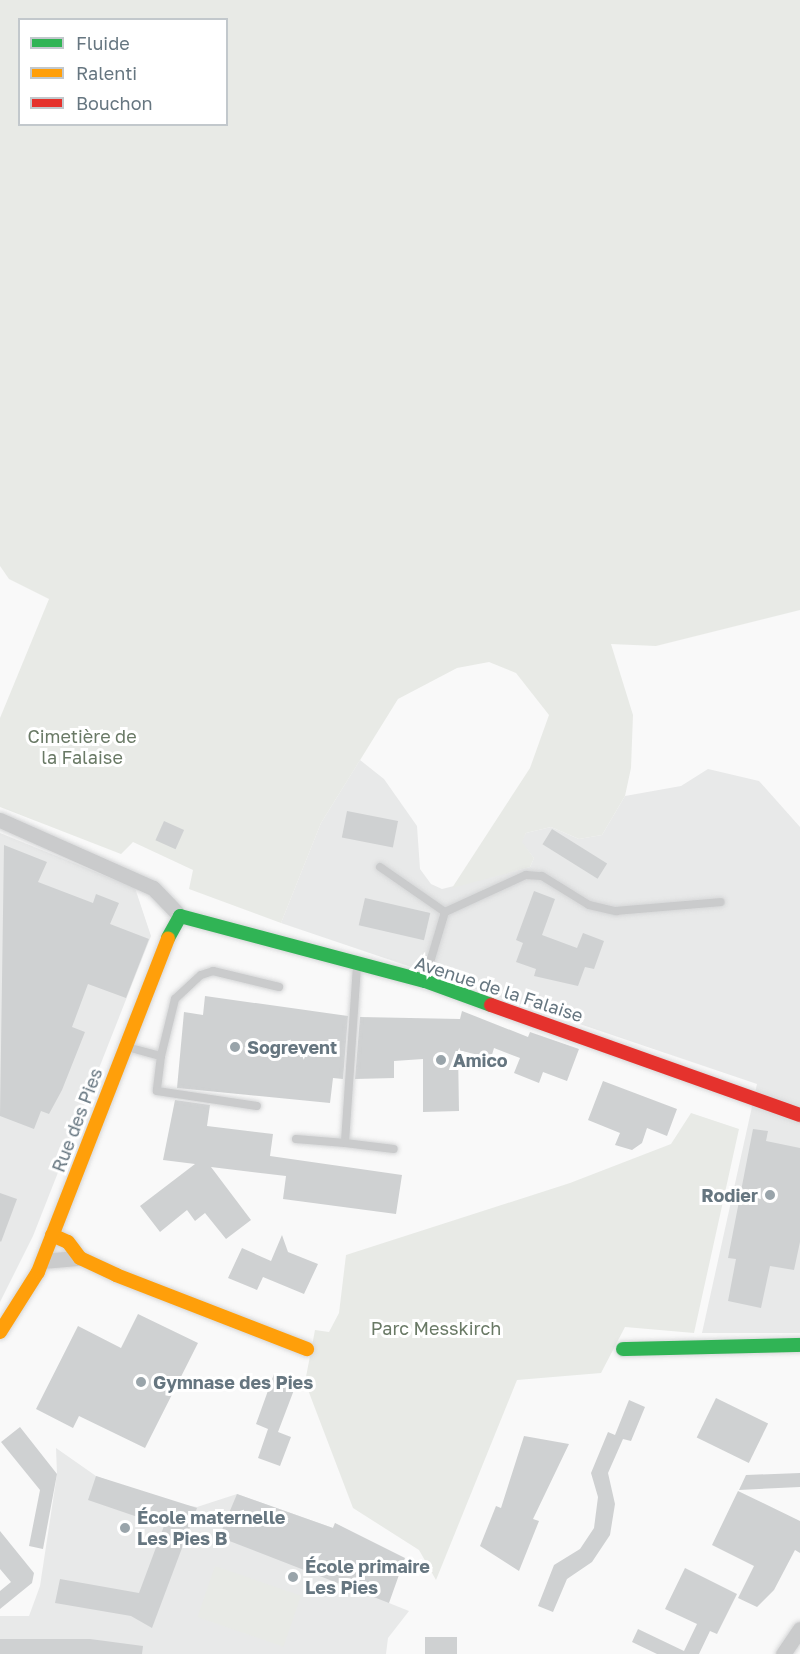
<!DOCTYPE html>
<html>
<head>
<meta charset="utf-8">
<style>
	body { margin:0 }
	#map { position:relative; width:800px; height:1654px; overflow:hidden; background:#f9f9f9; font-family:"Golos Text",sans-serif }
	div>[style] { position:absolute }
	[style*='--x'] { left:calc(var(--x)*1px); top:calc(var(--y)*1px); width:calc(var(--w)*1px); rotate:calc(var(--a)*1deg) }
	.built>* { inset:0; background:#e8e9e9 }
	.green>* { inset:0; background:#e8eae6; transform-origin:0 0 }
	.building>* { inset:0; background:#cfd1d2; transform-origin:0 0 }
	.roads { filter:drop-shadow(0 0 2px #d5d6d7) drop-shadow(0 0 2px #d5d6d7) }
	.lane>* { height:8px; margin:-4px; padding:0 4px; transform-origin:4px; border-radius:4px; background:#cacbcc }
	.street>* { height:15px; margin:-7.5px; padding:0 7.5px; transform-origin:7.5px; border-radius:7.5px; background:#cacbcc }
	.fast>* { height:14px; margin:-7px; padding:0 7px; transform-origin:7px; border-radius:7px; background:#30b455 }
	.slow>* { height:14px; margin:-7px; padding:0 7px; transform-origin:7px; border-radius:7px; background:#ff9f0a }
	.jam>* { height:14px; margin:-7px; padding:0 7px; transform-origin:7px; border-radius:7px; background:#e5322d }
	.dots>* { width:16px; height:16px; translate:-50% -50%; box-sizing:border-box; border:3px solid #fff; border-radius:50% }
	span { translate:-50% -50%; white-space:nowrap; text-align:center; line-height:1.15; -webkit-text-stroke:6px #fff; paint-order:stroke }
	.park-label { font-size:18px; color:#697965 }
	.street-label { font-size:18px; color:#667680 }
	.poi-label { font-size:18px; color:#667680; font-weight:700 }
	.left { translate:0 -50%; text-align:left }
	.right { translate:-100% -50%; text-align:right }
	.legend { position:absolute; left:18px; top:18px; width:210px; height:108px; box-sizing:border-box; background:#fff; border:2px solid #c2c8cc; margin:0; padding:8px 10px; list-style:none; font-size:18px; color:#667680 }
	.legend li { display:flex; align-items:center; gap:12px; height:30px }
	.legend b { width:30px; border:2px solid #c2c8cc }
</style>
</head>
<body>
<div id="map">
	<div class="built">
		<i style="clip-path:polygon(360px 760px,384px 779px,417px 826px,420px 869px,431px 884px,442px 889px,530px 867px,534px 858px,521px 842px,526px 833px,551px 827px,579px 839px,602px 835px,625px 796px,681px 786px,708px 769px,759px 781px,800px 827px,800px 1333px,702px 1333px,757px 1084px,281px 923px,321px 823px)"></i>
		<i style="clip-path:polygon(0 833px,135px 888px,151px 936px,33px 1236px,0 1302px)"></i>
		<i style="clip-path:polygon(56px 1448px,96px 1476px,172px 1503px,197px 1507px,237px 1494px,333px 1528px,335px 1523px,375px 1545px,389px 1603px,409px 1611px,388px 1638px,386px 1654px,0 1654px,0 1616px,29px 1616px,40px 1586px,57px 1474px)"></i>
	</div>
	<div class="green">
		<i style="clip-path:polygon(evenodd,0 0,800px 0,800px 610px,656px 646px,611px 644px,633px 715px,631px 768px,625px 796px,602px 835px,579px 839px,551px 827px,526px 833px,522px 842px,534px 858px,530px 867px,452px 888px,530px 768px,549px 715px,516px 673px,489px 662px,457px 668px,398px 699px,321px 823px,281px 923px,189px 889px,193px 870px,133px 842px,121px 854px,0 807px,0 718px,49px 599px,9px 579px,0 566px,0 0,20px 20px,226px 20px,226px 124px,20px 124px,20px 20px)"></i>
		<i style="clip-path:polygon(691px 1113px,739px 1129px,694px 1333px,625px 1327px,601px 1373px,517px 1380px,436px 1580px,419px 1550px,353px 1508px,305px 1382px,315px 1330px,329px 1332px,339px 1313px,346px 1255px,570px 1183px,671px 1144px)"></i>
		<i style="left:215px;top:1566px;width:91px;height:54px;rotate:19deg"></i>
	</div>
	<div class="building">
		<i style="left:347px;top:811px;width:52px;height:27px;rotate:11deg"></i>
		<i style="left:164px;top:821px;width:22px;height:21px;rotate:24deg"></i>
		<i style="left:552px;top:829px;width:65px;height:18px;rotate:32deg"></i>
		<i style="clip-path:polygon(4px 845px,47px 862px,38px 882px,93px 903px,96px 894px,119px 903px,110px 924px,149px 939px,126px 998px,88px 984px,72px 1027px,85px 1032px,62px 1090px,49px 1114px,41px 1111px,34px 1129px,0 1116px)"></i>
		<i style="clip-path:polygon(534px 891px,555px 899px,542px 935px,577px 948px,583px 933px,604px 941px,594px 969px,585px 967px,578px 986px,534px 976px,536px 969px,516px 962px,523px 943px,516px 940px)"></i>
		<i style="left:365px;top:898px;width:67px;height:28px;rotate:13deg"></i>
		<i style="clip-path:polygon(205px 996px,348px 1016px,343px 1079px,333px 1078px,330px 1103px,177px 1088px,184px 1012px,203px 1015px)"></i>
		<i style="clip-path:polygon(462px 1011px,528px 1037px,530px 1032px,579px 1049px,567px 1081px,543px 1072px,539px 1083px,514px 1073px,520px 1058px,494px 1048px,491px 1058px,458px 1050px,459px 1111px,423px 1112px,423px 1059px,394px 1061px,394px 1078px,355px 1079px,360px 1017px,460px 1019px)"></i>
		<i style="clip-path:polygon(603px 1081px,677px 1109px,667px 1136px,647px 1128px,642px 1143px,632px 1150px,615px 1145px,620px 1133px,588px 1120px)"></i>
		<i style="clip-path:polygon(175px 1100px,210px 1105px,207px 1126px,273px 1134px,270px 1156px,402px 1175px,396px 1214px,283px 1199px,286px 1176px,211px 1167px,251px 1220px,226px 1239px,205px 1213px,195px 1221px,187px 1210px,160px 1232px,140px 1206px,195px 1164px,163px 1160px)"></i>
		<i style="clip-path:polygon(753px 1129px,768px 1131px,766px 1141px,800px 1148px,800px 1242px,794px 1270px,770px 1266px,761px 1308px,728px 1301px,736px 1259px,728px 1258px)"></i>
		<i style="clip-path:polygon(0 1193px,17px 1199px,1px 1242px,0 1241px)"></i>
		<i style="clip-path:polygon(282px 1235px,288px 1252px,318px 1264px,304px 1294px,263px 1277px,257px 1290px,228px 1278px,242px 1248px,271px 1261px)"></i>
		<i style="clip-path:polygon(138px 1314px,198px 1343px,145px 1448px,79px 1416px,73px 1428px,36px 1409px,78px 1326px,121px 1348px)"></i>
		<i style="clip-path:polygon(274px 1374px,297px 1382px,278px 1432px,291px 1437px,280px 1466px,258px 1458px,268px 1429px,256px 1424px)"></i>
		<i style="left:716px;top:1398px;width:58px;height:44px;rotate:26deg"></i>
		<i style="clip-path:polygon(629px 1400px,645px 1407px,631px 1441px,623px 1439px,608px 1473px,615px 1504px,610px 1535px,592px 1562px,567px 1579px,553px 1612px,538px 1606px,554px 1565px,580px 1549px,594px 1528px,598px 1497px,591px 1473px,608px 1432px,615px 1435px)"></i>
		<i style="clip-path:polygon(20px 1427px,57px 1474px,43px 1549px,29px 1546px,40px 1490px,1px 1442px)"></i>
		<i style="clip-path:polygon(524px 1436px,569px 1444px,533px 1519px,539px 1521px,519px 1571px,480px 1546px,496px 1506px,501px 1508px)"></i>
		<i style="clip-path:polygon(800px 1473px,800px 1487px,739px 1490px,746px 1475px)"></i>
		<i style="clip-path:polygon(96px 1476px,197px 1508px,152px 1628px,131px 1616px,55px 1603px,60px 1579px,139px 1593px,164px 1526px,88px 1500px)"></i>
		<i style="clip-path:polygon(738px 1491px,800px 1521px,800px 1553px,795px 1550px,774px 1590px,757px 1607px,738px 1598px,754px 1566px,712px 1545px)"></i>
		<i style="clip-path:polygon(237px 1494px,333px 1528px,335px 1523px,405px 1558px,389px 1603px,219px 1537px)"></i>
		<i style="clip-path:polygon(0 1531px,34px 1573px,32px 1583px,0 1609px,0 1591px,11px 1582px,0 1569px)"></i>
		<i style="clip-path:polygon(685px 1568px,737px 1594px,717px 1634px,710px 1631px,699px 1654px,657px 1654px,632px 1642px,638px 1629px,684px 1651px,697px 1624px,665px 1609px)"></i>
		<i style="left:425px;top:1637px;width:32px;height:17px"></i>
		<i style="clip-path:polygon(0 1639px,90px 1639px,143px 1646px,142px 1654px,0 1654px)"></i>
	</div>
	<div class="roads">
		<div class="lane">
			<i style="--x:380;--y:867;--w:79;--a:34.7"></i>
			<i style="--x:357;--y:966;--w:177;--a:93.9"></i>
			<i style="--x:345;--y:1143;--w:49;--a:7"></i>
			<i style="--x:425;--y:979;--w:70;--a:-73.4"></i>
			<i style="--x:445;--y:912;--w:89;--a:-24.6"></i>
			<i style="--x:526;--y:875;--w:16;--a:4"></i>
			<i style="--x:542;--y:876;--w:55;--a:31.7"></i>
			<i style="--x:589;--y:905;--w:28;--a:13"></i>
			<i style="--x:616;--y:911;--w:105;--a:-4.9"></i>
			<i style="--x:127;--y:1047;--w:35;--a:15"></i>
			<i style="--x:161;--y:1056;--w:59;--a:-76.2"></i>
			<i style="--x:175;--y:999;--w:35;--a:-43"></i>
			<i style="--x:201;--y:975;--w:13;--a:-18"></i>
			<i style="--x:213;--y:971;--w:68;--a:13.6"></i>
			<i style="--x:161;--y:1056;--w:35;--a:97"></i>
			<i style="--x:157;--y:1091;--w:101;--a:8.5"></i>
			<i style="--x:296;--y:1139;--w:49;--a:4.7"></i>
		</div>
		<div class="street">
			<i style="--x:0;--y:820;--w:167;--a:24"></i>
			<i style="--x:153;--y:888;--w:39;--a:46"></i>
			<i style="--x:42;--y:1261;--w:38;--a:-5"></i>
			<i style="--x:783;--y:1654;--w:30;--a:-56"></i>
		</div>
		<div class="fast">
			<i style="--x:168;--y:938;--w:25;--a:-61"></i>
			<i style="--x:180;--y:916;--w:253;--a:14.9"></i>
			<i style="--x:425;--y:981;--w:70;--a:20"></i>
			<i style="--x:623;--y:1349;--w:177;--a:-1.3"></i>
		</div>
		<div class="slow">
			<i style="--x:52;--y:1235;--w:17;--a:24"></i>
			<i style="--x:68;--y:1242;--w:20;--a:53"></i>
			<i style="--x:80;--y:1258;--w:40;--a:25"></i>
			<i style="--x:116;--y:1275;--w:205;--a:21.2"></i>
			<i style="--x:0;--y:1332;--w:71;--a:-57.7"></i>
			<i style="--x:38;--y:1272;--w:358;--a:-68.7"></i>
		</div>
		<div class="jam">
			<i style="--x:491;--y:1005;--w:328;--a:19.6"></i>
		</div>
	</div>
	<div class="dots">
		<i style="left:235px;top:1047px;background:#99a4aa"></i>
		<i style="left:441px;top:1060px;background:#99a4aa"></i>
		<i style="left:770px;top:1195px;background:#99a4aa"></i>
		<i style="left:141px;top:1382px;background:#99a4aa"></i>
		<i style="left:125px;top:1528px;background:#99a4aa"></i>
		<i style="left:293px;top:1577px;background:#99a4aa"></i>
	</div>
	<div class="park-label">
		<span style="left:82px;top:747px">Cimetière de<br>la Falaise</span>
		<span style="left:436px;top:1328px">Parc Messkirch</span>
	</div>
	<div class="street-label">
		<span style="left:499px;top:989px;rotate:18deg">Avenue de la Falaise</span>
		<span style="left:77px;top:1120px;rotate:-69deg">Rue des Pies</span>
	</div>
	<div class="poi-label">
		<span class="left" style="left:247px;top:1047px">Sogrevent</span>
		<span class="left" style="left:453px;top:1060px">Amico</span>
		<span class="right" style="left:758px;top:1195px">Rodier</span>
		<span class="left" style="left:153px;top:1382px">Gymnase des Pies</span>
		<span class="left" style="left:137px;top:1528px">École maternelle<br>Les Pies B</span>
		<span class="left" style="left:305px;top:1577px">École primaire<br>Les Pies</span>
	</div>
	<ul class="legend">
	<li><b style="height:8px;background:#30b455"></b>Fluide</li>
	<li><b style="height:8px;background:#ff9f0a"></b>Ralenti</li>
	<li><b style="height:8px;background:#e5322d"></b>Bouchon</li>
	</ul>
</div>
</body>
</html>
